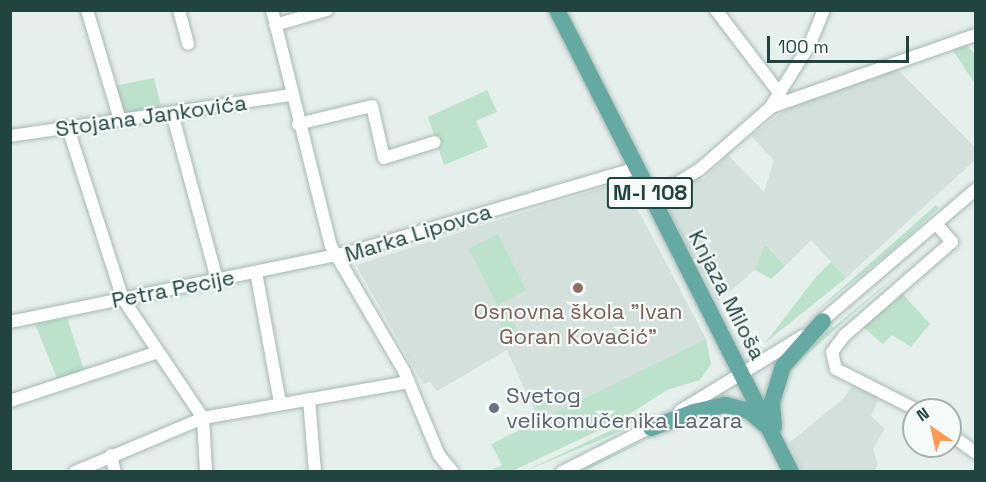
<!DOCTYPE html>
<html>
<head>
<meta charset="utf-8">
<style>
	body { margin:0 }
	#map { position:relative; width:986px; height:482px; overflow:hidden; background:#e5efec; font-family:"Space Grotesk",sans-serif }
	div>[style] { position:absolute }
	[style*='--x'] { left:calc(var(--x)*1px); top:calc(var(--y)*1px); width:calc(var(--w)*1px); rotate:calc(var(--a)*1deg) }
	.built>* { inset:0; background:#d3e0dc }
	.green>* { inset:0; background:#bce2cc; transform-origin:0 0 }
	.roads { filter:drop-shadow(0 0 2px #a6b8b5) drop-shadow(0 0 2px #a6b8b5) }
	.minor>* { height:12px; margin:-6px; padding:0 6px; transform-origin:6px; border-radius:6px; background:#fff }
	.major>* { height:16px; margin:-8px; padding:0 8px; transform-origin:8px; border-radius:8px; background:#65a9a3 }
	.dots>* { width:16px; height:16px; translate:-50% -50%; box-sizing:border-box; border:3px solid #f6fbf9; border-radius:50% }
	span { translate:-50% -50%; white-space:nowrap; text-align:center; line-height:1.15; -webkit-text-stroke:4.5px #f6fbf9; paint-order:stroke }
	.shield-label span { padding:2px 4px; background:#f6fbf9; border:2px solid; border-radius:4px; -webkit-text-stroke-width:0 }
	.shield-label { font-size:21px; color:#214440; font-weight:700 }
	.street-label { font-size:22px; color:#214440 }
	.education-label { font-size:22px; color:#785e54 }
	.worship-label { font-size:22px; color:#5b616d }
	.left { translate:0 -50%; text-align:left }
	.frame { position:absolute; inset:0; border:12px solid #214440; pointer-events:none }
	.north { position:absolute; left:902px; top:398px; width:60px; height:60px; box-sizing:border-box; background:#f6fbf9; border:2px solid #a1b2af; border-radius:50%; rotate:326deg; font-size:16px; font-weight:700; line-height:24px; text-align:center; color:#214440 }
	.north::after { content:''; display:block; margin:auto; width:21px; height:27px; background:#ff9953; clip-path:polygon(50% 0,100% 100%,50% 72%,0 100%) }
	.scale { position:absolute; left:767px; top:36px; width:142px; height:27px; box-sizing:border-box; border:3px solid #214440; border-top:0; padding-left:8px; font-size:18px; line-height:21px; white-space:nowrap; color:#214440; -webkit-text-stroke:4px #f6fbf9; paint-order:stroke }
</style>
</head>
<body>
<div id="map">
	<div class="built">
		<i style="clip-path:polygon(897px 69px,975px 147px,975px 160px,846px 278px,811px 240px,785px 266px,766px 244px,755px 270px,718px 301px,669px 212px,672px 199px,699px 176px,703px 180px,728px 155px,764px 192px,774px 160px,751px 136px,786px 109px)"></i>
		<i style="clip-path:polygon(623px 181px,706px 339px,539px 421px,507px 350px,437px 391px,430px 382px,423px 384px,356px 265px)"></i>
		<i style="clip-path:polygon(855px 382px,881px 393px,871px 416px,885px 429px,873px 449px,878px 465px,874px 471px,802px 471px,789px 443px,844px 398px)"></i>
	</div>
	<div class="green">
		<i style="clip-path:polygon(963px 41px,975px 54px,975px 84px,950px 46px)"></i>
		<i style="clip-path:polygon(154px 78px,162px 110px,123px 115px,114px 86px)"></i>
		<i style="clip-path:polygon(487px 90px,497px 112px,476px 121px,488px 147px,444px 165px,428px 117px)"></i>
		<i style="clip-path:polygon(936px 205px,939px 208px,893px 250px,815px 312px)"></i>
		<i style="left:498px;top:234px;width:63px;height:33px;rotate:63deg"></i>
		<i style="clip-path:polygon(765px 244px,785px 266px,771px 279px,755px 270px)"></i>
		<i style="clip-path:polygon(831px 262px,846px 278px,765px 343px,816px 277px)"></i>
		<i style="clip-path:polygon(896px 276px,799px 361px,786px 379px,792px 361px)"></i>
		<i style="clip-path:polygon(901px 292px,930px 324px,911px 347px,892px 335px,883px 344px,863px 327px)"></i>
		<i style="left:506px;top:306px;width:26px;height:13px;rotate:65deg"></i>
		<i style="clip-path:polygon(67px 318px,85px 373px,58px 381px,35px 324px)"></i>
		<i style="clip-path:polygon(706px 339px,711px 364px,700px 380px,667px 390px,617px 422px,512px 471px,489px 471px,502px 465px,491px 444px)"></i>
		<i style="left:558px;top:388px;width:13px;height:28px;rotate:63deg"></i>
		<i style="clip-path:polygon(644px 409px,646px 413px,619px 432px,525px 471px,616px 428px)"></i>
		<i style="clip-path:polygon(654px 436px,585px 471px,574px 472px)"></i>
	</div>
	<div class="roads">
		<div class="minor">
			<i style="--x:87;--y:10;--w:115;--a:73.3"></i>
			<i style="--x:179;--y:10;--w:35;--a:75"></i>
			<i style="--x:272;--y:10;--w:243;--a:76"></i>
			<i style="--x:331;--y:246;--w:145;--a:59.7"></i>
			<i style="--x:404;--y:371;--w:91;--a:67.4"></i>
			<i style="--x:439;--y:455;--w:22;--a:51"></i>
			<i style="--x:716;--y:10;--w:106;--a:52.7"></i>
			<i style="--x:275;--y:25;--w:54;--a:-16.1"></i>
			<i style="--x:771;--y:107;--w:217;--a:-19.4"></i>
			<i style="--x:172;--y:113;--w:173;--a:74.9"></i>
			<i style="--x:298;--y:124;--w:76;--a:-13.7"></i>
			<i style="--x:372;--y:106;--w:53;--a:77"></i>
			<i style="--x:384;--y:158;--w:53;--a:-17.4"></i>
			<i style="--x:68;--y:128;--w:180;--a:72.2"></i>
			<i style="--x:123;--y:299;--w:143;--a:56.1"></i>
			<i style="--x:203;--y:418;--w:54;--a:86.8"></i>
			<i style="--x:10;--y:136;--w:284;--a:-8.3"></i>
			<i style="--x:653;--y:198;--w:55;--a:-31.7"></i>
			<i style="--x:700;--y:169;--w:93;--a:-41.1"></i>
			<i style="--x:770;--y:108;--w:75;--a:-58"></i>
			<i style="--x:810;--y:44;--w:37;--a:-68"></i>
			<i style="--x:256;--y:272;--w:133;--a:79.6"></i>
			<i style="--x:10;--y:322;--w:348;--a:-11.6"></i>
			<i style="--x:351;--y:252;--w:298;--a:-16.4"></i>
			<i style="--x:817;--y:325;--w:209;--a:-40.5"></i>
			<i style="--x:309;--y:399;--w:73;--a:85.3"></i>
			<i style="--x:10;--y:401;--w:156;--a:-18.3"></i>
			<i style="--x:917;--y:410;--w:91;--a:-153.2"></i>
			<i style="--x:836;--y:369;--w:17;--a:-103"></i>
			<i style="--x:832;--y:352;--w:21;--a:-53"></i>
			<i style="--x:845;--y:335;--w:142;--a:-41"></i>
			<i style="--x:952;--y:242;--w:23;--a:-131"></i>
			<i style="--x:680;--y:411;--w:144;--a:-31.4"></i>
			<i style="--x:950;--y:434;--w:32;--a:36"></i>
			<i style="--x:111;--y:455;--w:17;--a:77"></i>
			<i style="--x:75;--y:472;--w:139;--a:-22.9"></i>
			<i style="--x:203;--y:418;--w:209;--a:-9.9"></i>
			<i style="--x:562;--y:472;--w:106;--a:-26.8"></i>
		</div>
		<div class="major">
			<i style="--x:557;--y:10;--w:518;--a:63.14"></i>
			<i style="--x:774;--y:427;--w:25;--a:-95"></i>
			<i style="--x:772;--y:402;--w:38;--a:-73"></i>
			<i style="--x:783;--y:366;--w:60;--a:-48.4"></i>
			<i style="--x:651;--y:428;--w:46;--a:-20.4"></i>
			<i style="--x:694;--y:412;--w:32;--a:-13"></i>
			<i style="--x:725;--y:405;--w:25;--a:14"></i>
			<i style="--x:749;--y:411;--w:21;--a:41"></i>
		</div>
	</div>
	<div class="dots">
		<i style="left:578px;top:288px;background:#8d6e63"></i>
		<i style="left:494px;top:408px;background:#6b7280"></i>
	</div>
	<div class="shield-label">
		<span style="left:650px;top:193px">M-I 108</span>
	</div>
	<div class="street-label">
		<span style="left:151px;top:116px;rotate:-8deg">Stojana Jankovića</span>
		<span style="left:418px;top:233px;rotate:-17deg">Marka Lipovca</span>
		<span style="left:173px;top:289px;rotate:-11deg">Petra Pecije</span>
		<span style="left:727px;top:295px;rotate:63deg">Knjaza Miloša</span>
	</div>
	<div class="education-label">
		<span style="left:578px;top:324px">Osnovna škola "Ivan<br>Goran Kovačić"</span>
	</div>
	<div class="worship-label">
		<span class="left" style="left:506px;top:408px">Svetog<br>velikomučenika Lazara</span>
	</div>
	<div class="frame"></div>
	<div class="north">N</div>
	<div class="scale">100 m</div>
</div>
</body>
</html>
